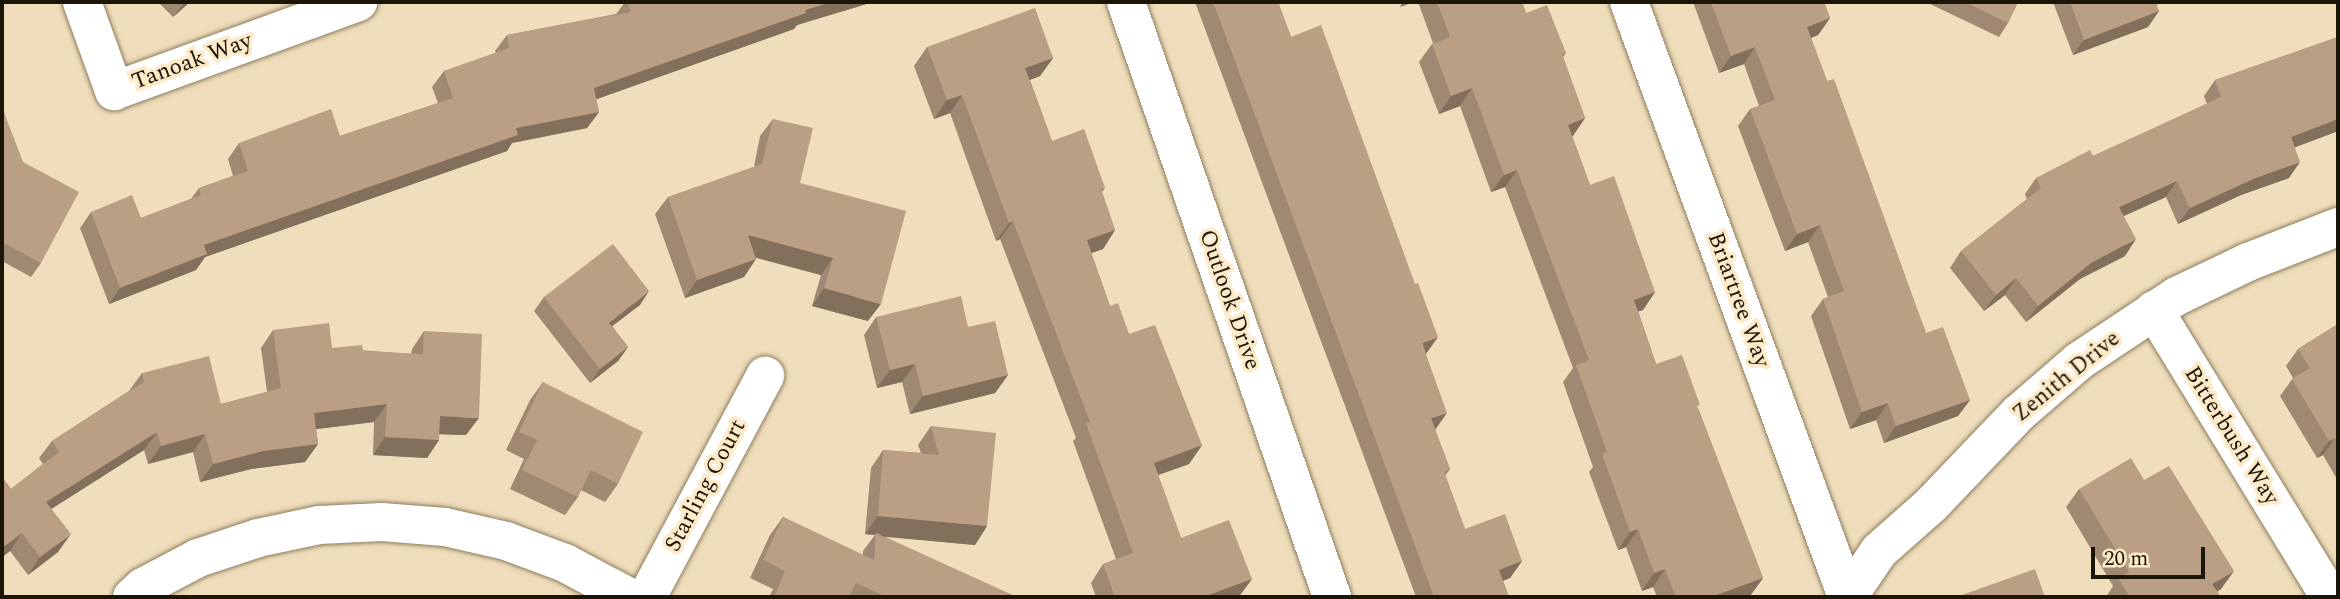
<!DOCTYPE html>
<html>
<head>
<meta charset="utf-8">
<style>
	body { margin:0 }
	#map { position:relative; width:2340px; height:599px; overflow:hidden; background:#efddbb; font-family:Spectral,serif }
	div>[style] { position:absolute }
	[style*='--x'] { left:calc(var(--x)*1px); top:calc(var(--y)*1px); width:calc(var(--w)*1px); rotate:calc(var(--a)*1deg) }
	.roads { filter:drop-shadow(0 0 2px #8d7d5e) drop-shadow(0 0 2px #8d7d5e) }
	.street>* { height:38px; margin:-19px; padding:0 19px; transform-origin:19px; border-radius:19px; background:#fff }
	.secondary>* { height:38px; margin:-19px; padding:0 19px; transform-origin:19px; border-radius:19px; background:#fff }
	.wall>* { inset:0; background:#a08972 }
	.shaded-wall>* { inset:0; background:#826f5c }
	.building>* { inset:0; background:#ba9f84 }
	span { translate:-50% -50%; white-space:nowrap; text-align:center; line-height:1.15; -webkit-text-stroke:7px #fceac8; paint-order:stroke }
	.street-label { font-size:23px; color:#1c1609 }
	.frame { position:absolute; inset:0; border:4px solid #1c1609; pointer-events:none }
	.scale { position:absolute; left:2091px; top:547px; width:114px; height:32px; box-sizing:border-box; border:4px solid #1c1609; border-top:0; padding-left:9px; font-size:21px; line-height:24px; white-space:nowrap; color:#1c1609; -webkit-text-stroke:5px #fceac8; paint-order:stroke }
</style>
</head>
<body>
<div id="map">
	<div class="roads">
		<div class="street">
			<i style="--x:82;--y:2;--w:95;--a:70.2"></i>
			<i style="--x:114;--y:91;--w:260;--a:-20"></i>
			<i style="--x:1126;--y:2;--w:630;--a:70.9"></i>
			<i style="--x:1629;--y:2;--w:634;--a:69.88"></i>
			<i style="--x:2154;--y:310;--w:337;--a:58.5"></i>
			<i style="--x:647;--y:597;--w:251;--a:-61.9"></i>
		</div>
		<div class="secondary">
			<i style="--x:132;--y:597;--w:15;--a:-42"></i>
			<i style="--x:143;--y:587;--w:62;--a:-27.8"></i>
			<i style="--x:198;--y:558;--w:63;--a:-18.4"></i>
			<i style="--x:258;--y:538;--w:62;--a:-12"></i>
			<i style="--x:319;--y:525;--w:63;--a:-2.7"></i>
			<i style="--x:382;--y:522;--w:63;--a:4.5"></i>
			<i style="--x:445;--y:527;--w:63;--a:12.9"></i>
			<i style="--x:506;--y:541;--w:63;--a:20.4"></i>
			<i style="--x:565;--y:563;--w:72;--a:28"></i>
			<i style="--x:1848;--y:597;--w:55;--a:-56"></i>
			<i style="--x:1879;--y:551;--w:69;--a:-41.5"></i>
			<i style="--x:1931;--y:505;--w:127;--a:-46.3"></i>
			<i style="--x:2019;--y:413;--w:79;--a:-40.9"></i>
			<i style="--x:2079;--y:361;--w:118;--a:-33.6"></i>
			<i style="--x:2177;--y:296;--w:79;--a:-25.6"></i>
			<i style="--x:2248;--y:262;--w:97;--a:-21.3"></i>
		</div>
	</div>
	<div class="wall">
		<i style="clip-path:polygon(158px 2px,190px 2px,173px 17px)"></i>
		<i style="clip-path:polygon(625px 2px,873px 2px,797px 25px,794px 29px,596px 99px,599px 112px,587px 128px,512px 143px,507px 151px,205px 257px,196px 270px,109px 304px,80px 228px,91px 212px,141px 218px,191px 199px,199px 188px,233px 176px,228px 159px,239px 143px,340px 136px,438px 103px,432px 87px,444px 71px,496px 53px,495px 51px,507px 35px,616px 14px)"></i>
		<i style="clip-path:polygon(1195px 2px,1278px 2px,1291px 37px,1426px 354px,1435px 430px,1450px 469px,1445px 476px,1465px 529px,1522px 561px,1510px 578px,1503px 581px,1509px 597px,1416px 597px)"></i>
		<i style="clip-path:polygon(1418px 2px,1522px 2px,1526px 13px,1566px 53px,1563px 57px,1585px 118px,1572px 136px,1590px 185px,1655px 292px,1643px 310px,1638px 311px,1656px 364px,1698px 408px,1763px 578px,1750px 596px,1747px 597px,1657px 597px,1653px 587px,1642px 591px,1626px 547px,1618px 550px,1589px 472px,1593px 467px,1563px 382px,1573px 368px,1505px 187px,1491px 192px,1460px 106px,1439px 114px,1419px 62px,1432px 44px,1433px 43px)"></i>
		<i style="clip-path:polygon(1693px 2px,1824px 2px,1830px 18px,1818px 35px,1811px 38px,1827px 81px,1926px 333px,1970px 400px,1958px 416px,1884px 443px,1876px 420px,1850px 429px,1811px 316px,1823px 299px,1828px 297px,1808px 242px,1785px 251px,1738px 126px,1750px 109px,1759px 106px,1744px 64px,1719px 73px)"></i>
		<i style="clip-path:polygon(1929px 2px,2018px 2px,2008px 23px,1999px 37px,1928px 3px)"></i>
		<i style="clip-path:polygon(2053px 2px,2165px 2px,2156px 5px,2159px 11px,2148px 27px,2073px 55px)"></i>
		<i style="clip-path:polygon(2338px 37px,2338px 131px,2295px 147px,2289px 178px,2241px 195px,2178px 224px,2166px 197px,2124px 216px,2125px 256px,2080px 279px,2026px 322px,2005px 295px,1984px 311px,1950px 268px,1961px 251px,2027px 199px,2025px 194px,2036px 178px,2093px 156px,2207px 104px,2204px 96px,2215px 80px)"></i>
		<i style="clip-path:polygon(927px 47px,1053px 58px,1040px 76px,1030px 80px,1052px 141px,1105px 188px,1102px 192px,1115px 230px,1103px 249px,1091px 253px,1110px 306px,1202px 445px,1189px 464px,1158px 475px,1181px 538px,1252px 579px,1239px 597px,1096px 597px,1091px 583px,1103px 564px,1116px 559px,1073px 441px,1076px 438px,1000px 239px,996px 241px,950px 113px,934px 119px,914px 66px)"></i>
		<i style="clip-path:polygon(2px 107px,41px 263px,31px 277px,2px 261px)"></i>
		<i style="clip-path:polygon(773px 119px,800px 183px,868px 321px,812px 306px,821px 275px,756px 258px,744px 277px,685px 298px,655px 214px,668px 197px,754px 167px,760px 136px)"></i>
		<i style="clip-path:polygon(544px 297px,640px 305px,612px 326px,628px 347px,618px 361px,590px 383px,534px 311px)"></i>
		<i style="clip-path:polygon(876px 317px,968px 327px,1008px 375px,995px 393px,910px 414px,902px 382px,877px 388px,864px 335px)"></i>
		<i style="clip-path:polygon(2338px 324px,2338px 481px,2323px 455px,2317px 458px,2280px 396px,2293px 378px,2286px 366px,2298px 349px)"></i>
		<i style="clip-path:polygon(273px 330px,332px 348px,411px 354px,412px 349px,424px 331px,466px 435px,439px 434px,439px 440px,427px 458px,373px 455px,374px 422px,316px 429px,318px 444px,305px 462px,251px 469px,200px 482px,193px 452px,148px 464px,144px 450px,51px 509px,58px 552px,28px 575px,10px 551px,2px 557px,2px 477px,11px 489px,43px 464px,39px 458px,52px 441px,129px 391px,142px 373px,221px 404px,267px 392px,261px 348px)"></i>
		<i style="clip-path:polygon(543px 382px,618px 484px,605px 502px,581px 490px,578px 497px,565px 515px,510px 489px,524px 459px,506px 450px,530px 400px)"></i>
		<i style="clip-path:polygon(931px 426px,987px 526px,975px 545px,883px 536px,1014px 597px,769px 597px,773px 589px,750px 578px,770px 535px,783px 517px,863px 555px,863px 551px,875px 535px,865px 534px,871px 468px,883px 450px,921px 453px,918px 445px)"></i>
		<i style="clip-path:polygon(2144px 480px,2221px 589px,2217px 592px,2221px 597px,2106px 597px,2113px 586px,2066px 507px,2079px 489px)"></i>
	</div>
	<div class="shaded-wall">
		<i style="clip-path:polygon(185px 2px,190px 2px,173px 17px,183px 4px)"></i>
		<i style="clip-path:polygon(832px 2px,873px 2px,797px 25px,794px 29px,583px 104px,594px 88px,805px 10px)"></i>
		<i style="clip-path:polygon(1403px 2px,1414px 2px,1400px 7px)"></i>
		<i style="clip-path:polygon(2159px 11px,2148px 27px,2073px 55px,2084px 40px)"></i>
		<i style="clip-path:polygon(1830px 18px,1818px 35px,1795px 44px,1807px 27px)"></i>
		<i style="clip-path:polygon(1755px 47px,1744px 64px,1719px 73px,1731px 56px)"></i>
		<i style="clip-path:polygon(1053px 58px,1040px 76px,1013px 86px,1025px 68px)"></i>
		<i style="clip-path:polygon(1472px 88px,1460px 106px,1439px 114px,1451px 96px)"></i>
		<i style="clip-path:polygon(962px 95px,950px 113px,934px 119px,947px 100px)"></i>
		<i style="clip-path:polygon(599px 112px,587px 128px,512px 143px,507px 151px,205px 257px,196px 270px,109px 304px,120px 288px,204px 245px,516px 128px)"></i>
		<i style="clip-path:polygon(1585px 118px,1573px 136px,1555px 143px,1568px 125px)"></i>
		<i style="clip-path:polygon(2338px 119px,2338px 131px,2280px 153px,2291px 137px)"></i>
		<i style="clip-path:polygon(2300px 162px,2289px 178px,2241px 195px,2178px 224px,2190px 208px,2253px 179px)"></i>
		<i style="clip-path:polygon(1517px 170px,1505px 187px,1491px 192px,1504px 175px)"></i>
		<i style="clip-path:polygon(2177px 181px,2166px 197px,2108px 223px,2119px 207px)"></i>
		<i style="clip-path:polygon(1013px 221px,1000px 239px,996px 241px,1009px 223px)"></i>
		<i style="clip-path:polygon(1820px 225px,1808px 242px,1785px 251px,1797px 234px)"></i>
		<i style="clip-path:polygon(1115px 230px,1103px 249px,1074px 259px,1087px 240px)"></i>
		<i style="clip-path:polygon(748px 235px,833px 258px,821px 275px,736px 252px)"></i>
		<i style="clip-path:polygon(2136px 239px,2125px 256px,2080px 279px,2026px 322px,2038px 306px,2091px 263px)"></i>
		<i style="clip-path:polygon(756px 259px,744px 277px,685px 298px,697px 280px)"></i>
		<i style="clip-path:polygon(2016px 278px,2005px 295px,1984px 311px,1996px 295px)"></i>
		<i style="clip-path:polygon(824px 288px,881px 304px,868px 321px,812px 306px)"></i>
		<i style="clip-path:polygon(649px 291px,640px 305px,599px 336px,609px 323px)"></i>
		<i style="clip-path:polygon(1655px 292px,1643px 310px,1622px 317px,1634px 300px)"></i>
		<i style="clip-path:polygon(1438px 337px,1426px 354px,1422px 343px)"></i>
		<i style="clip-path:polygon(628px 347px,618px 361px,590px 383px,600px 369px)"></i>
		<i style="clip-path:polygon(915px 364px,902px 382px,877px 388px,890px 370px)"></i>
		<i style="clip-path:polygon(1008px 375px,995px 393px,910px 414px,923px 396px)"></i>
		<i style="clip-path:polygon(1970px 400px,1958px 416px,1884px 443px,1896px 426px)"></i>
		<i style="clip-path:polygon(1888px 403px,1876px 420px,1850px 429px,1862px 412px)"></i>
		<i style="clip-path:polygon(387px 404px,374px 422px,301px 431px,314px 413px)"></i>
		<i style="clip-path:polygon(1447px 413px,1435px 430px,1431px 418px)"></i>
		<i style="clip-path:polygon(440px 416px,479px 418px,466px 435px,428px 434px)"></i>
		<i style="clip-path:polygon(157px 432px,144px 450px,34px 520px,46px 502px)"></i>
		<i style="clip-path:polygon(205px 434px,193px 452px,148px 464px,161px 446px)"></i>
		<i style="clip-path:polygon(385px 437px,439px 440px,427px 458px,373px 455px)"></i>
		<i style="clip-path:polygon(2335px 438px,2323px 455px,2317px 458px,2329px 441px)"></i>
		<i style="clip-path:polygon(318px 444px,305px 462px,251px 469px,200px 482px,213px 464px,263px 451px)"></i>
		<i style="clip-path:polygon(1202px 445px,1189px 464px,1141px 481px,1154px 463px)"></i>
		<i style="clip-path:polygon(878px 516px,987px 526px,975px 545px,876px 536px,876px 533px,875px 535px,865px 534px)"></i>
		<i style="clip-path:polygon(1638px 529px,1626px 547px,1618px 550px,1630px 532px)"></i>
		<i style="clip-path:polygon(22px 533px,10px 551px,2px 557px,2px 548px)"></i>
		<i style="clip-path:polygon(71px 534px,58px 552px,28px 575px,40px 557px)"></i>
		<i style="clip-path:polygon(1522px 561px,1510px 578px,1487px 587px,1499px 570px)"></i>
		<i style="clip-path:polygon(1665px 569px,1653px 587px,1642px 591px,1654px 573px)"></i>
		<i style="clip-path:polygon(2234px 571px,2221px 589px,2208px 597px,2212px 584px)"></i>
		<i style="clip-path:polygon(1763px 578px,1750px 596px,1747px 597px,1711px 597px)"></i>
		<i style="clip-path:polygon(1252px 579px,1238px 597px,1203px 597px)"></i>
	</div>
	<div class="building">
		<i style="clip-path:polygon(627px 2px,832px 2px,805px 10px,806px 13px,594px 88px,599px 112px,516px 128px,518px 135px,204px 245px,207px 254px,120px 288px,91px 212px,132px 195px,141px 218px,201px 195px,199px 188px,248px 171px,239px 143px,331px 109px,340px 136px,453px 98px,444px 71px,509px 48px,507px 35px,631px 12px)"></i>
		<i style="clip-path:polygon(1213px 2px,1278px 2px,1291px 37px,1321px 25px,1415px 284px,1418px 283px,1438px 337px,1422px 343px,1447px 413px,1431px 418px,1450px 469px,1444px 471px,1465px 529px,1505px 514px,1522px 561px,1499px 570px,1509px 597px,1434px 597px)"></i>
		<i style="clip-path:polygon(1437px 2px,1522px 2px,1526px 13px,1547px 5px,1566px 53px,1562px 54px,1585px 118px,1568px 125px,1590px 185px,1614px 176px,1655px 292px,1634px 300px,1656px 364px,1682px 355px,1700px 405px,1697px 406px,1763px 578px,1711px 597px,1676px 597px,1665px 569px,1654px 573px,1638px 529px,1630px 532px,1602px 454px,1607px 452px,1576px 365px,1589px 360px,1517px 170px,1504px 175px,1472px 88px,1451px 96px,1432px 44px,1450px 37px)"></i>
		<i style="clip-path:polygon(1711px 2px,1824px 2px,1830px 18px,1807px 27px,1827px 81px,1834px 79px,1926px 333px,1943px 327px,1970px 400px,1896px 426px,1888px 403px,1862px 412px,1823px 299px,1844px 291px,1820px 225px,1797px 234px,1750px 109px,1775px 100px,1755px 47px,1731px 56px)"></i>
		<i style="clip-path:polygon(1965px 2px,2018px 2px,2008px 23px)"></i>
		<i style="clip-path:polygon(2070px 2px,2155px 2px,2159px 11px,2084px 40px)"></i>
		<i style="clip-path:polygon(1035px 8px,1053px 58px,1025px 68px,1052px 141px,1084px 129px,1105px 188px,1101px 189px,1115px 230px,1087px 240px,1110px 306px,1118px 303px,1129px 334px,1155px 325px,1202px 445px,1154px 463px,1181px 538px,1229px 520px,1252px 579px,1203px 597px,1115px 597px,1103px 564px,1133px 553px,1086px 423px,1090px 422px,1013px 221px,1009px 223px,962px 95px,947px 100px,927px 47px)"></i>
		<i style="clip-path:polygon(2338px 37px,2338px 119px,2291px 137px,2300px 162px,2253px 179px,2190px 208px,2177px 181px,2119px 207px,2136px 239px,2091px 263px,2038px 306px,2016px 278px,1996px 295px,1961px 251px,2041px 188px,2036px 178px,2090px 150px,2093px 156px,2221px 97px,2215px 80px)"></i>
		<i style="clip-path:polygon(2px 107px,23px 162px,79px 192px,41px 263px,2px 242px)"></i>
		<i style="clip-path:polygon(773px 119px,813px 128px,800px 183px,906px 211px,881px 304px,824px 288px,833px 258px,748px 235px,756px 259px,697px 280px,668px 197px,762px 164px)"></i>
		<i style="clip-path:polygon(613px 244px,649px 291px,609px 323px,628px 347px,600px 369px,544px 297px)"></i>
		<i style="clip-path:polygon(961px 296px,968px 327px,995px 321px,1008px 375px,923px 396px,915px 364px,890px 370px,876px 317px)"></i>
		<i style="clip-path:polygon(329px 323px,332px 348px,362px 345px,363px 351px,423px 354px,424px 331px,482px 334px,479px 418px,440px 416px,439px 440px,385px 437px,387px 404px,314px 413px,318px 444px,263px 451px,213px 464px,205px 434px,161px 446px,157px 432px,46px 502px,71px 534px,40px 557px,22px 533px,2px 548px,2px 477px,11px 489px,59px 452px,52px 441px,144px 382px,142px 373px,209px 356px,221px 404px,281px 388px,273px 330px)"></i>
		<i style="clip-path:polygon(2338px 324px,2338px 444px,2335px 438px,2329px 441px,2292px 379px,2310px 368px,2298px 349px)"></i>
		<i style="clip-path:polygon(543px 382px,643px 432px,618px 484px,591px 470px,578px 497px,522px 470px,537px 440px,519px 432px)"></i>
		<i style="clip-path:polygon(931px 426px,996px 433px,987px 526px,878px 516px,883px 450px,939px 455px)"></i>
		<i style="clip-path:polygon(2131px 458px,2144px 480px,2169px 466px,2234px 571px,2212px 584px,2221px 597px,2130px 597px,2118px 578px,2129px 572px,2079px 489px)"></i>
		<i style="clip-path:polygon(783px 517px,874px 560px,876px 533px,1015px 596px,1014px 597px,887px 597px,856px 583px,849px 597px,774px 597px,785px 571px,763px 560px)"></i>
		<i style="clip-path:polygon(2035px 569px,2045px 597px,1962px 597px,1962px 595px)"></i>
	</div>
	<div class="street-label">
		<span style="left:192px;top:62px;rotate:-20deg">Tanoak Way</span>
		<span style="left:1229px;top:300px;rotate:71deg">Outlook Drive</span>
		<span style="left:1738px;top:300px;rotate:70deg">Briartree Way</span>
		<span style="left:2067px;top:377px;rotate:-39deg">Zenith Drive</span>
		<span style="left:2231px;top:436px;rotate:58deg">Bitterbush Way</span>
		<span style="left:706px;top:486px;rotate:-62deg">Starling Court</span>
	</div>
	<div class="frame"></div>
	<div class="scale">20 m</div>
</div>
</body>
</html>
